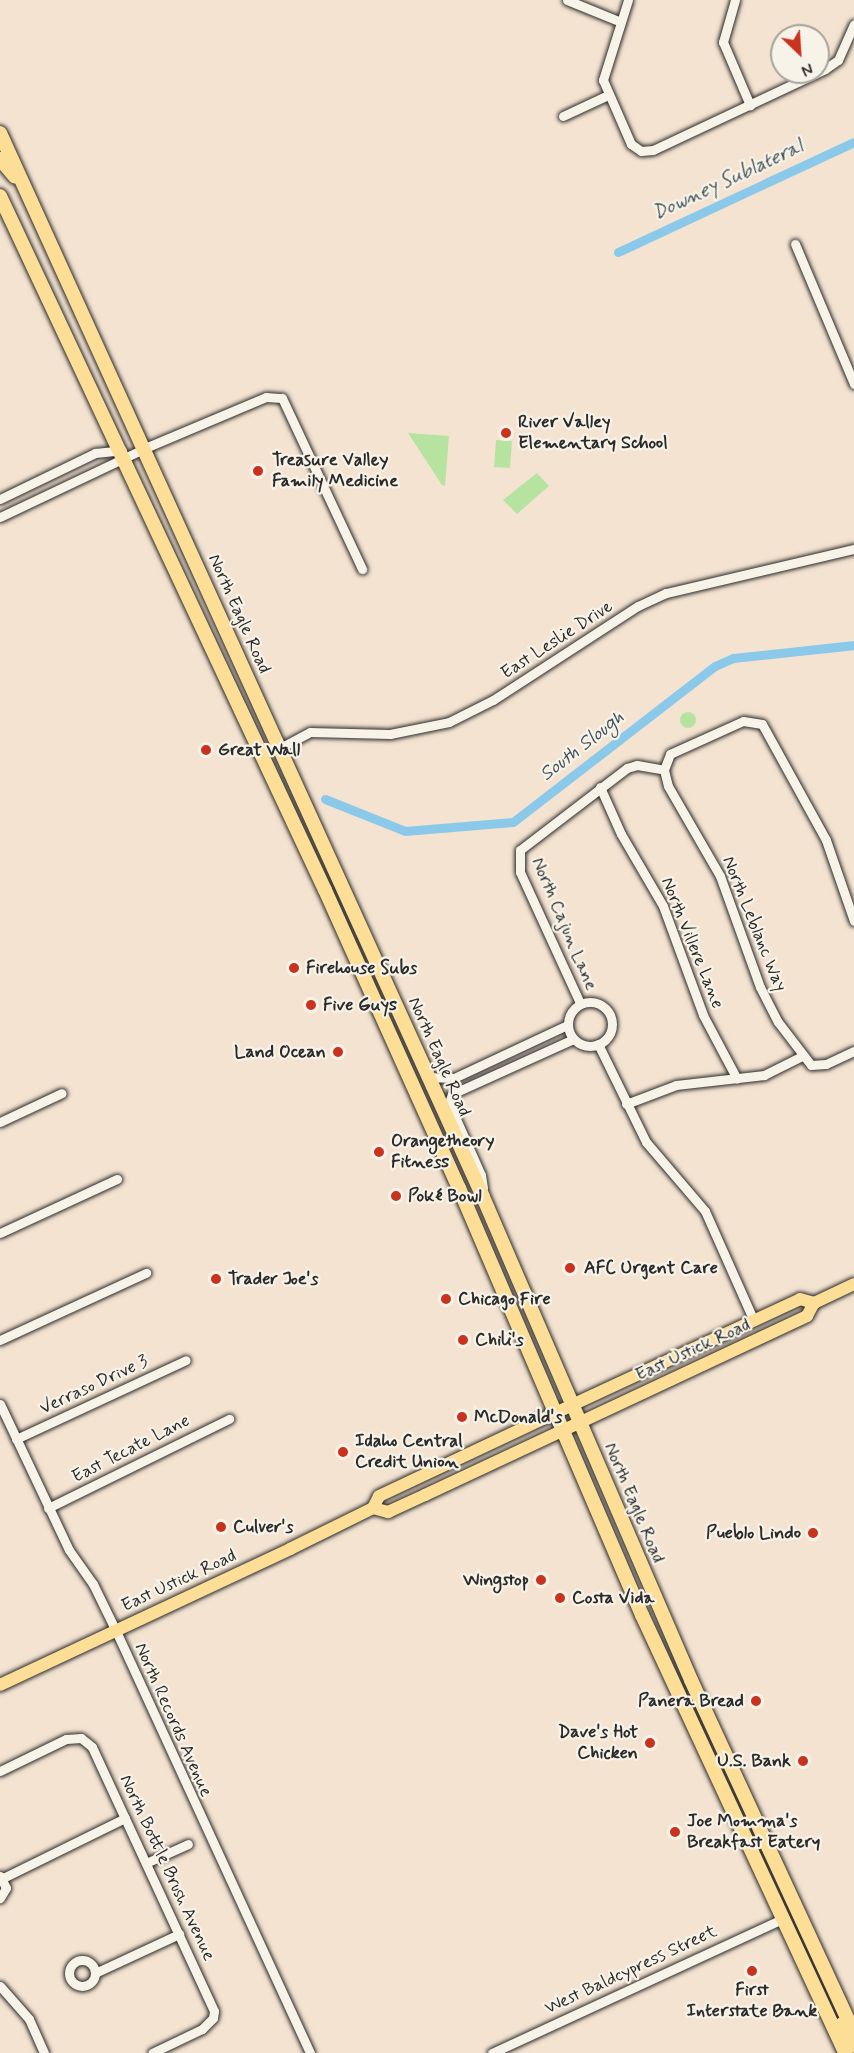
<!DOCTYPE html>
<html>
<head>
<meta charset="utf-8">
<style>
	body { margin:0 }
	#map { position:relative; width:854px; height:2053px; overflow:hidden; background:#f4e3d1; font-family:Mynerve,sans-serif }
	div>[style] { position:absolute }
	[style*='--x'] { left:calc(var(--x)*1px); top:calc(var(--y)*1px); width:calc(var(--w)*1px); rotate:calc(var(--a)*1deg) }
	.green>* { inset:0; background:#b7e3a0; transform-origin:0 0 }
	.round { border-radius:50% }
	.canal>* { height:9px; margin:-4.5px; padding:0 4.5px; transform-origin:4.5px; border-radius:4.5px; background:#8bc9eb }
	.roads { filter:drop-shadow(0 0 2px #2b2b2b) drop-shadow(0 0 2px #2b2b2b) }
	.minor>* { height:9px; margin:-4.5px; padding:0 4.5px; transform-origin:4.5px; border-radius:4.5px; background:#f7f3e8 }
	.minor>.ring { margin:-4.5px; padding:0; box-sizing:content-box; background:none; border:9px solid #f7f3e8; border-radius:50% }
	.major>* { height:12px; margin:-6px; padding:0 6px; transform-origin:6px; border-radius:6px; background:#fcde96 }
	.highway>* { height:14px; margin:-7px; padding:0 7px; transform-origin:7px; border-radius:7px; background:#fcde96 }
	.dots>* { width:16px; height:16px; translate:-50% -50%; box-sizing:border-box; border:3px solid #f7f3e8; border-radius:50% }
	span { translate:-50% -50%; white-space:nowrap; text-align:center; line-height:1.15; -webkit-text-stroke:4.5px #f7f3e8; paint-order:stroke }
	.poi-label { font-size:18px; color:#2b2b2b; font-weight:700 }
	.left { translate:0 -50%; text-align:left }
	.right { translate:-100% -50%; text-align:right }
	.street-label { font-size:18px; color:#2b2b2b }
	.water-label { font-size:20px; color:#43525b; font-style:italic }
	.north { position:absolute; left:770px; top:24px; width:60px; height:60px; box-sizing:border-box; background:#f7f3e8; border:2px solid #a5a39c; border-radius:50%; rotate:155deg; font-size:16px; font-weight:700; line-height:24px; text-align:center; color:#2b2b2b }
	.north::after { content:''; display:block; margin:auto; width:21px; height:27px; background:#c8321e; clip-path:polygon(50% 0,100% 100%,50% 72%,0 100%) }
</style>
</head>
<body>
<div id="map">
	<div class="green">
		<i style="clip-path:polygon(408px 433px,449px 436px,445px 486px,442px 485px)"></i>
		<i style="left:496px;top:440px;width:16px;height:27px;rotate:4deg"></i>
		<i style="clip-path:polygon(537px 473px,549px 486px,517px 514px,503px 500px)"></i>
		<i class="round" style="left:680px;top:712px;width:16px;height:16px"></i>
	</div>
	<div class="canal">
		<i style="--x:618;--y:252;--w:260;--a:-25"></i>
		<i style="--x:325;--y:799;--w:86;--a:21.8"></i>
		<i style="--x:405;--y:831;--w:108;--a:-4.8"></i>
		<i style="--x:513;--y:822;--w:255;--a:-37.7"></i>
		<i style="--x:715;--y:666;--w:20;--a:-24"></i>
		<i style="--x:733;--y:658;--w:122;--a:-6.1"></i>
	</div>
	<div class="roads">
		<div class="minor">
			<i style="--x:567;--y:0;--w:58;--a:22.2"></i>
			<i style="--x:628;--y:0;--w:84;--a:107.4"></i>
			<i style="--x:603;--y:80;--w:70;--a:66.4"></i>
			<i style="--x:631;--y:144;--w:12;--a:35"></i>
			<i style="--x:641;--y:151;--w:12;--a:-5"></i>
			<i style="--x:653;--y:150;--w:190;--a:-25.2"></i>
			<i style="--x:825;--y:69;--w:16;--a:-35"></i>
			<i style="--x:838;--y:60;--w:39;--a:-66"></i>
			<i style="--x:735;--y:0;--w:44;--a:105.9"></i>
			<i style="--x:723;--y:42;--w:69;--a:66.8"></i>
			<i style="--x:563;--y:116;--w:50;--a:-25"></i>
			<i style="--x:795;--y:244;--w:152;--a:67.1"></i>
			<i style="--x:0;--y:499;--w:106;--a:-25.8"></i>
			<i style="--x:95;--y:453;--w:27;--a:-6"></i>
			<i style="--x:0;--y:517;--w:161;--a:-25.4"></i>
			<i style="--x:145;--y:448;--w:131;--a:-22.9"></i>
			<i style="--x:266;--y:397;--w:16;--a:4"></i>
			<i style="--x:282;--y:398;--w:189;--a:64.9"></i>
			<i style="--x:280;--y:748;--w:34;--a:-28"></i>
			<i style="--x:310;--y:732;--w:80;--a:1.4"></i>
			<i style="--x:390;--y:734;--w:60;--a:-11.5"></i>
			<i style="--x:449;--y:722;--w:49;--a:-26.6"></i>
			<i style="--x:493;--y:700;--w:173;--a:-33"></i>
			<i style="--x:638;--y:606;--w:31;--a:-25"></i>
			<i style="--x:666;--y:593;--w:193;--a:-13.2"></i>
			<i style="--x:600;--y:787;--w:51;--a:65.9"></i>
			<i style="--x:621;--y:834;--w:83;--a:59.7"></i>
			<i style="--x:663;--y:906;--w:116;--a:69.8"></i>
			<i style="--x:703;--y:1015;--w:72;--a:62"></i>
			<i style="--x:854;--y:921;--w:86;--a:-109.1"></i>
			<i style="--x:826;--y:840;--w:132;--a:-118.9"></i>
			<i style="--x:762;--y:724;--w:19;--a:-171"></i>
			<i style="--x:743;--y:721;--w:80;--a:155.7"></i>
			<i style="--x:670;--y:754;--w:17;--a:111"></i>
			<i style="--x:664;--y:770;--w:16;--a:76"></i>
			<i style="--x:668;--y:786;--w:104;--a:60"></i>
			<i style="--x:720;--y:876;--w:118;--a:70.2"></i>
			<i style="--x:760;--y:987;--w:39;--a:63"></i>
			<i style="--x:778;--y:1022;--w:54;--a:52.5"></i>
			<i style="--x:811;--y:1065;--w:15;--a:-4"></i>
			<i style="--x:826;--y:1064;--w:31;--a:-25"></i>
			<i class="ring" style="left:568px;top:1002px;width:35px;height:35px"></i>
			<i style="--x:580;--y:1003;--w:144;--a:-114.6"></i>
			<i style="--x:520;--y:872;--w:22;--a:-90"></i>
			<i style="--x:520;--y:850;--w:135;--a:-37.5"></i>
			<i style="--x:627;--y:768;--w:10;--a:-17"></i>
			<i style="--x:637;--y:765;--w:27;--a:10"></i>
			<i style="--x:598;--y:1044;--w:109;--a:63.9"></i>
			<i style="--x:646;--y:1142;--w:91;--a:49.5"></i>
			<i style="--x:705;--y:1211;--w:120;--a:66"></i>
			<i style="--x:427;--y:1077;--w:27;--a:2"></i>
			<i style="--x:454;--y:1078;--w:125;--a:-25.1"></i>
			<i style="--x:626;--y:1104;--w:53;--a:-20.8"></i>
			<i style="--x:676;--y:1085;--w:89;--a:-6.5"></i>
			<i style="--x:764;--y:1075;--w:42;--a:-26.6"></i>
			<i style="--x:0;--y:1122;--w:68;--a:-25.1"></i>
			<i style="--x:483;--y:1188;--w:13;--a:-99"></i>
			<i style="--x:481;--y:1175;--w:79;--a:-114"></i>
			<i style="--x:449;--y:1103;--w:9;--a:-72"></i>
			<i style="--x:452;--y:1094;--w:133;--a:-24.4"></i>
			<i style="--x:0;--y:1233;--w:129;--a:-24.8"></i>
			<i style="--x:0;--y:1340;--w:161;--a:-24.7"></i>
			<i style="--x:0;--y:1404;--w:161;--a:64.7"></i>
			<i style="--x:69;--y:1550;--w:42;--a:54.8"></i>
			<i style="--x:93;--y:1584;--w:52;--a:63.9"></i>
			<i style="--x:116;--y:1631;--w:464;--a:65.3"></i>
			<i style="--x:16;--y:1439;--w:187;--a:-24.9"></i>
			<i style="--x:48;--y:1508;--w:202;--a:-26.2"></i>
			<i style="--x:0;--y:1771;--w:73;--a:-25.9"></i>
			<i style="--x:66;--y:1739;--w:15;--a:-4"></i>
			<i style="--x:81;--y:1738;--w:14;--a:39"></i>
			<i style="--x:92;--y:1747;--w:291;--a:65.2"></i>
			<i style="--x:214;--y:2011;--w:7;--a:98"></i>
			<i style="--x:213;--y:2018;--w:16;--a:135"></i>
			<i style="--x:202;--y:2029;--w:55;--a:154.4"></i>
			<i style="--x:146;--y:1863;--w:46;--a:-24.3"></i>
			<i style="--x:0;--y:1876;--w:13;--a:63"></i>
			<i style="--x:6;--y:1888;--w:12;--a:121"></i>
			<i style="--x:3;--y:1878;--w:136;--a:-26.2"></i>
			<i class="ring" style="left:69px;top:1960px;width:17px;height:17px"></i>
			<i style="--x:95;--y:1973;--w:93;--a:-24.9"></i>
			<i style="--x:0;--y:1986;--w:44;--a:48.7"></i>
			<i style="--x:29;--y:2019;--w:37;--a:66"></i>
			<i style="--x:492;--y:2053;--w:322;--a:-24.8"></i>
		</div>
		<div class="major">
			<i style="--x:373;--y:1508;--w:16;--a:15"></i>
			<i style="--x:388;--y:1512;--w:41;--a:-24.7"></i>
			<i style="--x:425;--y:1495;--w:422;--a:-25.1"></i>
			<i style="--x:807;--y:1316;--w:15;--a:-62"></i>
			<i style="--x:814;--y:1303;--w:44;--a:-25.4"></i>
			<i style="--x:0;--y:1685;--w:320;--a:-25.1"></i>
			<i style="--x:290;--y:1549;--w:93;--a:-26.3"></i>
			<i style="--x:373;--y:1508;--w:13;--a:-63"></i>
			<i style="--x:379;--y:1496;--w:213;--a:-25.2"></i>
			<i style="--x:572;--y:1405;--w:251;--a:-24.9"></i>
			<i style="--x:800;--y:1299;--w:15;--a:16"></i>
		</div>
		<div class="highway">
			<i style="--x:0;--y:133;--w:1168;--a:65.58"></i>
			<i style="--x:483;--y:1197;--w:526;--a:66.7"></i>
			<i style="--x:691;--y:1680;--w:388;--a:65.2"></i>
			<i style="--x:0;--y:159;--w:23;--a:50"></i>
			<i style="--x:0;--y:196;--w:766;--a:64.91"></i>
			<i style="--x:325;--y:890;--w:327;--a:65.8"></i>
			<i style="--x:459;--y:1188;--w:465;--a:66.8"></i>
			<i style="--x:642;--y:1615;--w:483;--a:65.1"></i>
			<i style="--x:842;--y:2024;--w:25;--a:61"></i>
		</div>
	</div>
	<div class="dots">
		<i style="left:506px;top:433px;background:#c8321e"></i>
		<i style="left:258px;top:471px;background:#c8321e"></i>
		<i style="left:206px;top:750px;background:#c8321e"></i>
		<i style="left:294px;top:968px;background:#c8321e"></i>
		<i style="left:311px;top:1005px;background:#c8321e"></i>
		<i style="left:338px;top:1052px;background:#c8321e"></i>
		<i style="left:379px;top:1152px;background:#c8321e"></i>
		<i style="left:396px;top:1196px;background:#c8321e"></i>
		<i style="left:570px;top:1268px;background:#c8321e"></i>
		<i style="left:216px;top:1279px;background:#c8321e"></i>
		<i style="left:446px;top:1299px;background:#c8321e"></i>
		<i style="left:463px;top:1340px;background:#c8321e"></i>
		<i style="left:462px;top:1417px;background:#c8321e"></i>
		<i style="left:343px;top:1452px;background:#c8321e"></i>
		<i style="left:221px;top:1527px;background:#c8321e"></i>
		<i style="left:813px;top:1533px;background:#c8321e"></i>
		<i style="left:541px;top:1580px;background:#c8321e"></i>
		<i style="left:560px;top:1598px;background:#c8321e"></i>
		<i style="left:756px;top:1701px;background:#c8321e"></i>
		<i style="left:650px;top:1743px;background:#c8321e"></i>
		<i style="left:803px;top:1761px;background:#c8321e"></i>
		<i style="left:675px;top:1832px;background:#c8321e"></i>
		<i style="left:752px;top:1971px;background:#c8321e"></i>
	</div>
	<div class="poi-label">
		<span class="left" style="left:518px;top:433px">River Valley<br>Elementary School</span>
		<span class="left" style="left:272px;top:471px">Treasure Valley<br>Family Medicine</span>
		<span class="left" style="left:218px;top:750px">Great Wall</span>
		<span class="left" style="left:306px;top:968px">Firehouse Subs</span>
		<span class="left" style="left:323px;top:1005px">Five Guys</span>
		<span class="right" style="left:326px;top:1052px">Land Ocean</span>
		<span class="left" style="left:391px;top:1152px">Orangetheory<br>Fitness</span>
		<span class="left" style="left:408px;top:1196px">Poké Bowl</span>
		<span class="left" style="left:584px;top:1268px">AFC Urgent Care</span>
		<span class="left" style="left:228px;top:1279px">Trader Joe's</span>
		<span class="left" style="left:458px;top:1299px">Chicago Fire</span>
		<span class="left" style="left:475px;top:1340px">Chili's</span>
		<span class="left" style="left:474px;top:1417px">McDonald's</span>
		<span class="left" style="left:355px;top:1452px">Idaho Central<br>Credit Union</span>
		<span class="left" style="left:233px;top:1527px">Culver's</span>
		<span class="right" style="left:801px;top:1533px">Pueblo Lindo</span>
		<span class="right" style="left:529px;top:1580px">Wingstop</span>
		<span class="left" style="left:572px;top:1598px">Costa Vida</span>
		<span class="right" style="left:744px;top:1701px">Panera Bread</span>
		<span class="right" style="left:638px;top:1743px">Dave's Hot<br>Chicken</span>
		<span class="right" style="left:791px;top:1761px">U.S. Bank</span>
		<span class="left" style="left:687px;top:1832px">Joe Momma's<br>Breakfast Eatery</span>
		<span style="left:752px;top:2001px">First<br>Interstate Bank</span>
	</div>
	<div class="street-label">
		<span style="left:239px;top:614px;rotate:66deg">North Eagle Road</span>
		<span style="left:557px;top:640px;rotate:-33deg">East Leslie Drive</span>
		<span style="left:564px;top:924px;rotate:67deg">North Cajun Lane</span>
		<span style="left:754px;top:924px;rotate:68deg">North Leblanc Way</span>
		<span style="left:692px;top:943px;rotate:68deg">North Villere Lane</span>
		<span style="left:439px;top:1057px;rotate:66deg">North Eagle Road</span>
		<span style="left:693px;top:1350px;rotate:-25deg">East Ustick Road</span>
		<span style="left:94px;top:1385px;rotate:-25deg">Verraso Drive 3</span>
		<span style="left:131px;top:1449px;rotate:-27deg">East Tecate Lane</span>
		<span style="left:634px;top:1503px;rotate:67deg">North Eagle Road</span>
		<span style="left:179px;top:1581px;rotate:-25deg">East Ustick Road</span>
		<span style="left:173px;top:1720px;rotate:66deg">North Records Avenue</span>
		<span style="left:167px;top:1868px;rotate:65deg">North Bottle Brush Avenue</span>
		<span style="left:631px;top:1970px;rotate:-25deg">West Baldcypress Street</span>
	</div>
	<div class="water-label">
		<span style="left:728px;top:180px;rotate:-25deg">Downey Sublateral</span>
		<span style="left:582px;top:746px;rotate:-38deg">South Slough</span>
	</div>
	<div class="north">N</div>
</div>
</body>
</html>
